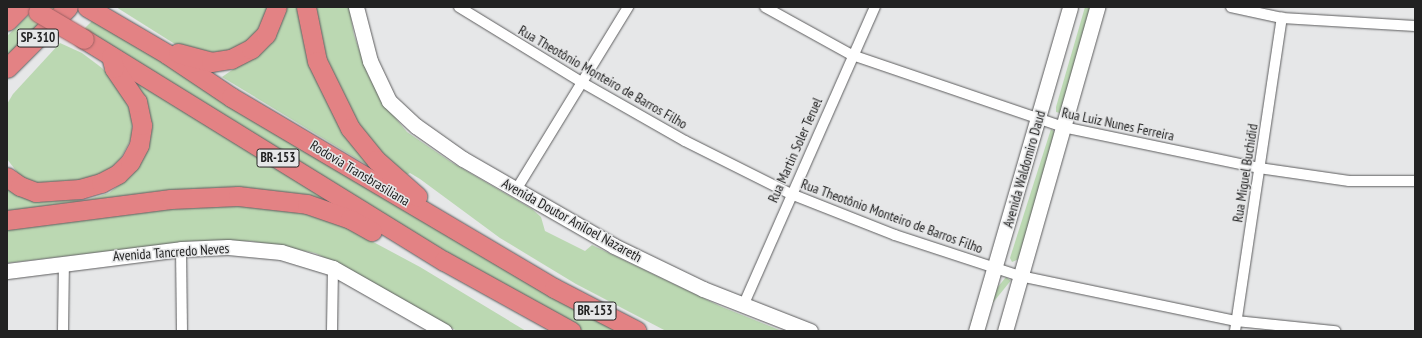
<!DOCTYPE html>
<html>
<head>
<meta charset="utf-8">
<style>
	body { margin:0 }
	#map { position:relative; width:1422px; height:338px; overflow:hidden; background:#e6e7e8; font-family:"PT Sans Narrow",sans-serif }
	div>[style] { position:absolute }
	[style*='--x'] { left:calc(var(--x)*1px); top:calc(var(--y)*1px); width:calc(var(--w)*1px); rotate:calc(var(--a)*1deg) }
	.green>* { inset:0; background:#bbd8b2; transform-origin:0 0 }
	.roads { filter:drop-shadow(0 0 1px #5d5d5e) drop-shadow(0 0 1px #5d5d5e) }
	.minor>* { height:10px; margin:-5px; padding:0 5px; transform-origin:5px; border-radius:5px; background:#fff }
	.secondary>* { height:15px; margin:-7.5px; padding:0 7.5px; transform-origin:7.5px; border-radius:7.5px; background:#fff }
	.motorway>* { height:19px; margin:-9.5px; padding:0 9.5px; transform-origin:9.5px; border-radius:9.5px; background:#e38284 }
	.bridges { filter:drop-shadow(0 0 1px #9f6062) drop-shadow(0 0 1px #9f6062) }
	.motorway-bridge>* { height:19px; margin:-9.5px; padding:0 9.5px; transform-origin:9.5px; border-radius:9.5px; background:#e38284 }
	span { translate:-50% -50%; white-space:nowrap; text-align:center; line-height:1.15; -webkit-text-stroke:3px #e6e7e8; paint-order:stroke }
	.shield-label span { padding:1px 3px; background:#e6e7e8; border:1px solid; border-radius:3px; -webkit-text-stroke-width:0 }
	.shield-label { font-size:13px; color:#222; font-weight:700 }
	.street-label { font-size:14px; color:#222 }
	.frame { position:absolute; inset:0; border:8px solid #222; pointer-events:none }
</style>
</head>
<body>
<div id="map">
	<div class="green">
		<i style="clip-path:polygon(37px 7px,57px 7px,7px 58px,7px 36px)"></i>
		<i style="clip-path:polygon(116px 7px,270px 7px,252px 40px,233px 52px,208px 57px,178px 46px)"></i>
		<i style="clip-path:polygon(284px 7px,302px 7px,377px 171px,222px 77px,265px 47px,277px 33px)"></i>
		<i style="clip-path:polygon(311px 7px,349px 7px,354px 35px,368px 75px,384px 104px,407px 132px,451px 162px,532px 209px,541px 217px,545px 231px,585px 251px,592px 245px,722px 307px,782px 331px,666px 331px,576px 284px,500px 238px,420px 179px,410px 173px,406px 175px,380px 153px,336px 95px)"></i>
		<i style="clip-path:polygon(1085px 7px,1092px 7px,1060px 113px,1056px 112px,1056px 107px)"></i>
		<i style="clip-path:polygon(94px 19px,618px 331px,583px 331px,529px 302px,87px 34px,85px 28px)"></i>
		<i style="clip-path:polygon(60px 43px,82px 53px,102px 68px,120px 87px,132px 116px,132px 137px,121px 158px,105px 174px,89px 181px,38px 184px,20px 176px,7px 159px,7px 104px,13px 94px)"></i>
		<i style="clip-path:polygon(137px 83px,340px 208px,308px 201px,7px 216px,7px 188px,83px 201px,109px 193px,133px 174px,149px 140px,148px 111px)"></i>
		<i style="clip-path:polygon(1051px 129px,1056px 133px,1019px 259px,1012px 262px,1010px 258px)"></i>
		<i style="clip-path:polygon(238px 201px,308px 213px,336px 222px,420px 267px,526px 331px,457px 331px,348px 269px,315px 253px,251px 241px,196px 241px,7px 263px,7px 228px)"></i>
		<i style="left:1006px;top:277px;width:6px;height:56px;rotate:39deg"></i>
	</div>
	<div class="roads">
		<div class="minor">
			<i style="--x:459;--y:7;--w:145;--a:31.5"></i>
			<i style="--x:583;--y:83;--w:117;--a:29.6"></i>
			<i style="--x:685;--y:141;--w:119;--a:26.6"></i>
			<i style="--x:791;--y:194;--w:112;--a:21.5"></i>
			<i style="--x:895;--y:235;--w:132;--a:18.2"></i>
			<i style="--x:1020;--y:276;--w:221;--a:11.8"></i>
			<i style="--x:1236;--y:321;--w:100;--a:5.8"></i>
			<i style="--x:765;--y:7;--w:99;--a:28.9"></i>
			<i style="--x:852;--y:55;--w:223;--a:18.8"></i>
			<i style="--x:1063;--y:127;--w:200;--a:11.8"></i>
			<i style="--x:1259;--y:168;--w:91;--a:8.2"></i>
			<i style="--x:1349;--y:181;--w:66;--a:0"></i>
			<i style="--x:1231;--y:7;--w:52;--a:12.2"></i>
			<i style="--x:1282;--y:18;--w:133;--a:3.4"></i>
			<i style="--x:516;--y:190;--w:215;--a:-58.5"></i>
			<i style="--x:181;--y:249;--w:82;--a:89.3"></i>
			<i style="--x:743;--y:306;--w:327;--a:-66.2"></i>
			<i style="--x:63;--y:331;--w:68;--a:-89.2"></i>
			<i style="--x:332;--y:331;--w:63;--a:-89.1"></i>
			<i style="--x:1235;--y:331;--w:317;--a:-81.5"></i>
		</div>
		<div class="secondary">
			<i style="--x:356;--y:7;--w:56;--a:75.5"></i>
			<i style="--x:370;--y:61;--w:44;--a:64.6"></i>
			<i style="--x:389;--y:101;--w:37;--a:43"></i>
			<i style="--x:416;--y:126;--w:57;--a:35.1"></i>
			<i style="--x:463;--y:159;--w:174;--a:29.9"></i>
			<i style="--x:614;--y:246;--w:99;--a:25.8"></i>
			<i style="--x:703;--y:289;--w:115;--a:21.4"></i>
			<i style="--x:7;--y:271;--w:175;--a:-7.2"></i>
			<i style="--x:181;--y:249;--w:47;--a:-2.4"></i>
			<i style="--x:228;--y:247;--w:53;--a:5.4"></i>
			<i style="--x:281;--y:252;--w:54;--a:17.1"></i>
			<i style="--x:333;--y:268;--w:128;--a:29.6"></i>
			<i style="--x:976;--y:331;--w:337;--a:-73.8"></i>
			<i style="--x:1005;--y:331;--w:337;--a:-74.1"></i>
		</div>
		<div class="motorway">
			<i style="--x:87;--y:7;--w:93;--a:30.4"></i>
			<i style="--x:167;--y:54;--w:77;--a:33.9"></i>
			<i style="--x:231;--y:97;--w:375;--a:30.6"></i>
			<i style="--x:554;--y:288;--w:93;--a:27.4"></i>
			<i style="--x:306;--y:7;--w:55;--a:78.5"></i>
			<i style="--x:317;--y:61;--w:75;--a:63.8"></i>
			<i style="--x:350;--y:128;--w:41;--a:50.9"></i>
			<i style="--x:376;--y:160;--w:55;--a:41.3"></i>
			<i style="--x:7;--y:21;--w:20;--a:-45"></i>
			<i style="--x:84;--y:39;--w:423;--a:31.7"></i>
			<i style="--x:444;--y:261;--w:145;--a:28.9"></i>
			<i style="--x:178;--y:53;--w:34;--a:15"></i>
			<i style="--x:211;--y:62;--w:20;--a:-9"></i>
			<i style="--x:231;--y:59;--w:22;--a:-27"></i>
			<i style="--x:251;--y:49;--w:21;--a:-45"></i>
			<i style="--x:266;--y:34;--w:29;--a:-68"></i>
			<i style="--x:7;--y:68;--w:86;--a:-45"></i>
			<i style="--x:7;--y:177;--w:16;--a:35"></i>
			<i style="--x:20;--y:186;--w:17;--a:21"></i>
			<i style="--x:36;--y:192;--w:44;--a:-3.9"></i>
			<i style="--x:80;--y:189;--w:22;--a:-16"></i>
			<i style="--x:101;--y:183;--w:19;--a:-28"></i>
			<i style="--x:118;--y:174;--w:17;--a:-45"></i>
			<i style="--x:130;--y:162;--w:19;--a:-62"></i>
			<i style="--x:139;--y:145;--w:20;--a:-81"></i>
			<i style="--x:142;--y:125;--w:24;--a:-102"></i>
			<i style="--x:137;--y:102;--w:41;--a:-124.1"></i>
			<i style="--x:114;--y:68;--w:12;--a:-104"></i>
			<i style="--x:7;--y:220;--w:165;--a:-7.3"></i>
			<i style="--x:171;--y:199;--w:67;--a:-2.6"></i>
			<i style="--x:238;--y:196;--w:69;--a:6.6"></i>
			<i style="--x:307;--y:204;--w:46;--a:19.2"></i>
			<i style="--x:350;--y:219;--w:25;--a:29"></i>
		</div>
	</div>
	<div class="bridges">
		<div class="motorway-bridge">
			<i style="--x:38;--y:12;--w:53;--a:30.4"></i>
		</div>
	</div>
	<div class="shield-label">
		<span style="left:38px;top:38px">SP-310</span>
		<span style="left:278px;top:158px">BR-153</span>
		<span style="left:595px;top:311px">BR-153</span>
	</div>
	<div class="street-label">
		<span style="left:603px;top:77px;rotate:30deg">Rua Theotônio Monteiro de Barros Filho</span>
		<span style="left:1118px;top:124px;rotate:12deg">Rua Luiz Nunes Ferreira</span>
		<span style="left:795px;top:150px;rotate:-66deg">Rua Martin Soler Teruel</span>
		<span style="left:1024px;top:169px;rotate:-74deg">Avenida Waldomiro Daud</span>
		<span style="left:360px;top:173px;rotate:31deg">Rodovia Transbrasiliana</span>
		<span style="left:1245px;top:173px;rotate:-81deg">Rua Miguel Buchidid</span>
		<span style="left:892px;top:216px;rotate:20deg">Rua Theotônio Monteiro de Barros Filho</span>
		<span style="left:572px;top:220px;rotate:29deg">Avenida Doutor Aniloel Nazareth</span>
		<span style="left:171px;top:252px;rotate:-4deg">Avenida Tancredo Neves</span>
	</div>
	<div class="frame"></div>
</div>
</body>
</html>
